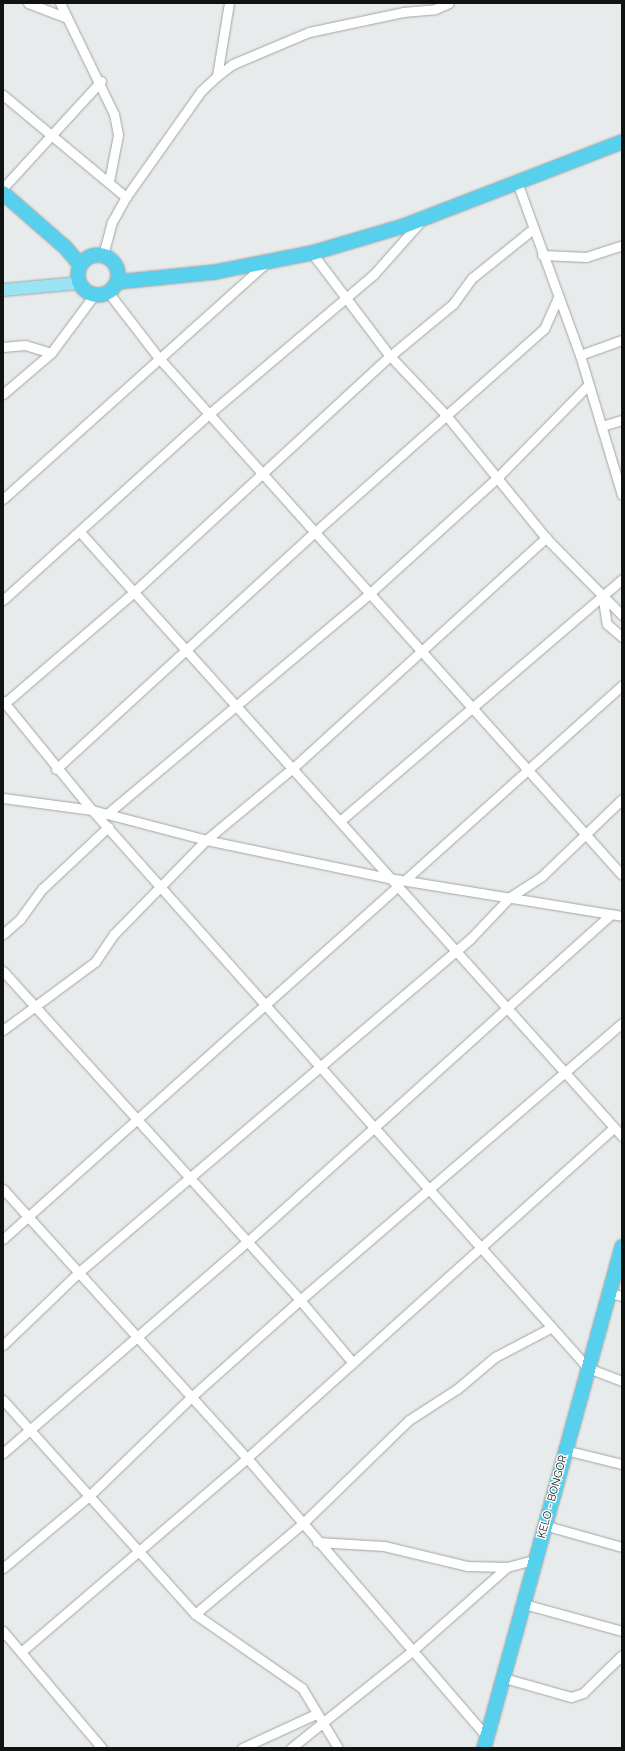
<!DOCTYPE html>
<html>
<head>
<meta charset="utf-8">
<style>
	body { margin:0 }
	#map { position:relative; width:625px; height:1751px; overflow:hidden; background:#e7ebeb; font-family:Raleway,sans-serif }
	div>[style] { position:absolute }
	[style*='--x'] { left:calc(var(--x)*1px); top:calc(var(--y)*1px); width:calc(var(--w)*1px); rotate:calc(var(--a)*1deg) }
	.roads { filter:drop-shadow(0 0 1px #a1a5a4) drop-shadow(0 0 1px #a1a5a4) }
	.minor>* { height:9px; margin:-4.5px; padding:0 4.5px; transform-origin:4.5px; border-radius:4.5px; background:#fff }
	.major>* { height:12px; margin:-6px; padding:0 6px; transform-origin:6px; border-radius:6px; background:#9ae3f4 }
	.highway>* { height:14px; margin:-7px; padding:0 7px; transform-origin:7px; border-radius:7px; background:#57d0ed }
	.highway>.ring { margin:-7px; padding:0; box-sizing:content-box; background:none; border:14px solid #57d0ed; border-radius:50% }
	span { translate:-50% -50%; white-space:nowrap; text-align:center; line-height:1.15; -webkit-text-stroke:3px #fff; paint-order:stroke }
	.street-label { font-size:11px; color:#111212 }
	.frame { position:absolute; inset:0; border:4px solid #111212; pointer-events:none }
</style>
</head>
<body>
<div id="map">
	<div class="roads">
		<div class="minor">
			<i style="--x:28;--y:3;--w:42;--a:21"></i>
			<i style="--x:60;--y:3;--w:123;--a:64.1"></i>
			<i style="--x:114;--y:114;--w:21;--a:79"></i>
			<i style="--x:118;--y:135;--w:47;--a:101.1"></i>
			<i style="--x:217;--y:76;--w:74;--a:-80.7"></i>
			<i style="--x:3;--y:95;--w:160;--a:39.7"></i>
			<i style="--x:517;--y:182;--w:184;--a:70"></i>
			<i style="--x:580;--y:355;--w:146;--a:73.3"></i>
			<i style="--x:3;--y:188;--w:145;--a:-47.5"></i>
			<i style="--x:312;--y:253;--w:129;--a:52.9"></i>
			<i style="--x:390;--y:356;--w:81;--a:46.5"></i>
			<i style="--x:446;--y:415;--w:159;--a:50.9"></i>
			<i style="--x:546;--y:538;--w:108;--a:45.4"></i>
			<i style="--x:103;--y:255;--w:34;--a:-75"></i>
			<i style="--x:112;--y:222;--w:29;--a:-61"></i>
			<i style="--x:126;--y:197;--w:130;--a:-54.7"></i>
			<i style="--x:201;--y:91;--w:22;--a:-43"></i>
			<i style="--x:217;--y:76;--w:20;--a:-37"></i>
			<i style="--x:233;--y:64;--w:82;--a:-22.8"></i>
			<i style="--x:309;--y:32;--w:96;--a:-12"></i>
			<i style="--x:403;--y:12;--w:32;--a:-5"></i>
			<i style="--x:435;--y:9;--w:15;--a:-23"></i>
			<i style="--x:542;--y:255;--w:44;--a:2.6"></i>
			<i style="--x:586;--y:257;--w:38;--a:-18"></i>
			<i style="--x:108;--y:292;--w:82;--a:52.4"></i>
			<i style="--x:158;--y:357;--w:695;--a:48.15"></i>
			<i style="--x:3;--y:347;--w:22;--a:-5"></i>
			<i style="--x:25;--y:345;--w:27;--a:17"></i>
			<i style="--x:580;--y:355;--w:45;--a:-19.7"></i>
			<i style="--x:3;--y:394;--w:63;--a:-40.5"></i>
			<i style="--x:51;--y:353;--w:72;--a:-53.4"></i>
			<i style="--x:602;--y:426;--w:21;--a:-17"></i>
			<i style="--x:3;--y:499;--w:352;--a:-41.9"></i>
			<i style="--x:80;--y:532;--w:812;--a:48.1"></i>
			<i style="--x:602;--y:594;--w:30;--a:81"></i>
			<i style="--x:607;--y:624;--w:20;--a:41"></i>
			<i style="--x:3;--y:600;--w:278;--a:-42.1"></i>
			<i style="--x:209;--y:414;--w:216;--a:-40.3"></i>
			<i style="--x:374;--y:274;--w:71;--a:-48.4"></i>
			<i style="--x:3;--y:701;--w:141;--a:50.8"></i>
			<i style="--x:92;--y:810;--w:747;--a:48.37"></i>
			<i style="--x:588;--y:1368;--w:36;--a:21"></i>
			<i style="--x:5;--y:703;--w:172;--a:-40.7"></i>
			<i style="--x:135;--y:591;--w:347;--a:-42.7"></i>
			<i style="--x:390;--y:356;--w:82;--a:-39.5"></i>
			<i style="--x:453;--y:304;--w:32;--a:-54"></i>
			<i style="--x:472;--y:278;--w:78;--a:-38.8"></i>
			<i style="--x:56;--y:769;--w:351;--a:-42.5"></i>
			<i style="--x:315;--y:532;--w:306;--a:-41.6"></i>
			<i style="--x:544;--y:329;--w:34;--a:-66"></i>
			<i style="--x:3;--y:798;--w:90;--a:7.7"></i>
			<i style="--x:92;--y:810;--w:118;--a:14.7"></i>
			<i style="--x:206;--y:840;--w:186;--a:11.8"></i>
			<i style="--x:388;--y:878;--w:237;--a:9.2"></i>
			<i style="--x:107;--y:814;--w:342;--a:-40"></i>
			<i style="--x:369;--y:594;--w:174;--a:-42.2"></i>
			<i style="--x:498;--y:477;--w:129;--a:-45.6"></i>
			<i style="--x:340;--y:821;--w:372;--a:-40.6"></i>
			<i style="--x:405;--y:880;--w:292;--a:-41.9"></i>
			<i style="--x:3;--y:934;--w:23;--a:-41"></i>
			<i style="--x:20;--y:919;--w:37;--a:-54"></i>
			<i style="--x:42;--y:889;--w:91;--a:-43.2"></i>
			<i style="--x:3;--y:971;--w:443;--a:47.9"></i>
			<i style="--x:300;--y:1300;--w:82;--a:49.9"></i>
			<i style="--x:3;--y:1030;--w:114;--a:-36.5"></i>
			<i style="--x:95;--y:962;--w:34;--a:-56"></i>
			<i style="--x:114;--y:934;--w:132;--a:-45.6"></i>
			<i style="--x:206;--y:840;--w:114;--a:-39.7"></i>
			<i style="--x:294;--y:767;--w:341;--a:-42.3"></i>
			<i style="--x:3;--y:1189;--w:363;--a:47.8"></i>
			<i style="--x:247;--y:1458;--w:368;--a:49.3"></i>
			<i style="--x:3;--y:1239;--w:528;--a:-41.78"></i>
			<i style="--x:609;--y:1293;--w:13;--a:13"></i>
			<i style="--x:3;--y:1345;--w:105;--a:-43.8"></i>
			<i style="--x:79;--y:1272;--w:514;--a:-40.42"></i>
			<i style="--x:470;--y:939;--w:58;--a:-46.4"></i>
			<i style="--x:510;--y:897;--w:38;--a:-33"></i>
			<i style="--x:542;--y:876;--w:111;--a:-43.9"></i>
			<i style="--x:3;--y:1400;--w:288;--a:48.1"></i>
			<i style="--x:195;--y:1614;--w:130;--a:34.7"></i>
			<i style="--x:302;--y:1688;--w:70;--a:59"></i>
			<i style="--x:565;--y:1450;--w:59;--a:13.8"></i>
			<i style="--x:3;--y:1453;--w:323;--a:-40.9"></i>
			<i style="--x:247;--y:1242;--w:490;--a:-42"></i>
			<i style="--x:547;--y:1526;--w:78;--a:15.6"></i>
			<i style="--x:317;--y:1542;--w:67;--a:3.4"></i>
			<i style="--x:384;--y:1546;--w:85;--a:13.5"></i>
			<i style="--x:467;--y:1566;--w:40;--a:1.4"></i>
			<i style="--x:3;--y:1568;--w:111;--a:-39.9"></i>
			<i style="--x:88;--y:1497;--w:142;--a:-44.1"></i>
			<i style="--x:190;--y:1398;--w:147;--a:-41.7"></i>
			<i style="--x:300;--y:1300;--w:425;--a:-40.7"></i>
			<i style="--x:524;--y:1604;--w:102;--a:15.4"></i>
			<i style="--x:195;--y:1614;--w:140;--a:-40.1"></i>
			<i style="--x:302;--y:1524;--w:149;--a:-44.2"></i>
			<i style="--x:409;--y:1420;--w:57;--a:-32.9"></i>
			<i style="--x:457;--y:1389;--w:50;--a:-40.1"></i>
			<i style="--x:495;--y:1357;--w:64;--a:-27.8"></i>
			<i style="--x:3;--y:1631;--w:153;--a:49.8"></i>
			<i style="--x:21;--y:1652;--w:298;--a:-40.6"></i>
			<i style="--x:247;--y:1458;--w:494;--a:-42"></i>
			<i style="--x:504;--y:1678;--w:70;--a:15.8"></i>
			<i style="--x:571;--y:1697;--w:13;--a:-18"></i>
			<i style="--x:583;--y:1693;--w:54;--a:-44.3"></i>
			<i style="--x:242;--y:1748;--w:81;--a:-24.7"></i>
			<i style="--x:291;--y:1748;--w:154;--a:-38.7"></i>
			<i style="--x:411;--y:1652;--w:128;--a:-41.5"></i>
			<i style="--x:507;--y:1567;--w:30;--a:-15"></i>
		</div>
		<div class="major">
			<i style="--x:3;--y:290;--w:76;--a:-5.3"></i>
		</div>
		<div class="highway">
			<i style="--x:3;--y:193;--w:82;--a:41.1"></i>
			<i style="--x:65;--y:247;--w:23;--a:50"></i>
			<i class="ring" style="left:78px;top:255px;width:26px;height:26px"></i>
			<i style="--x:117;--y:282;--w:99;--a:-5.8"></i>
			<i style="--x:215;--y:272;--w:99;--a:-11.1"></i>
			<i style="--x:312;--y:253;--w:96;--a:-16.4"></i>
			<i style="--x:404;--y:226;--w:234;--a:-21.1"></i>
			<i style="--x:484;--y:1748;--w:520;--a:-74.6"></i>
		</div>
	</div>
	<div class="street-label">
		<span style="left:553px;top:1497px;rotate:-75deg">KELO - BONGOR</span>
	</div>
	<div class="frame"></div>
</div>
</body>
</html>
